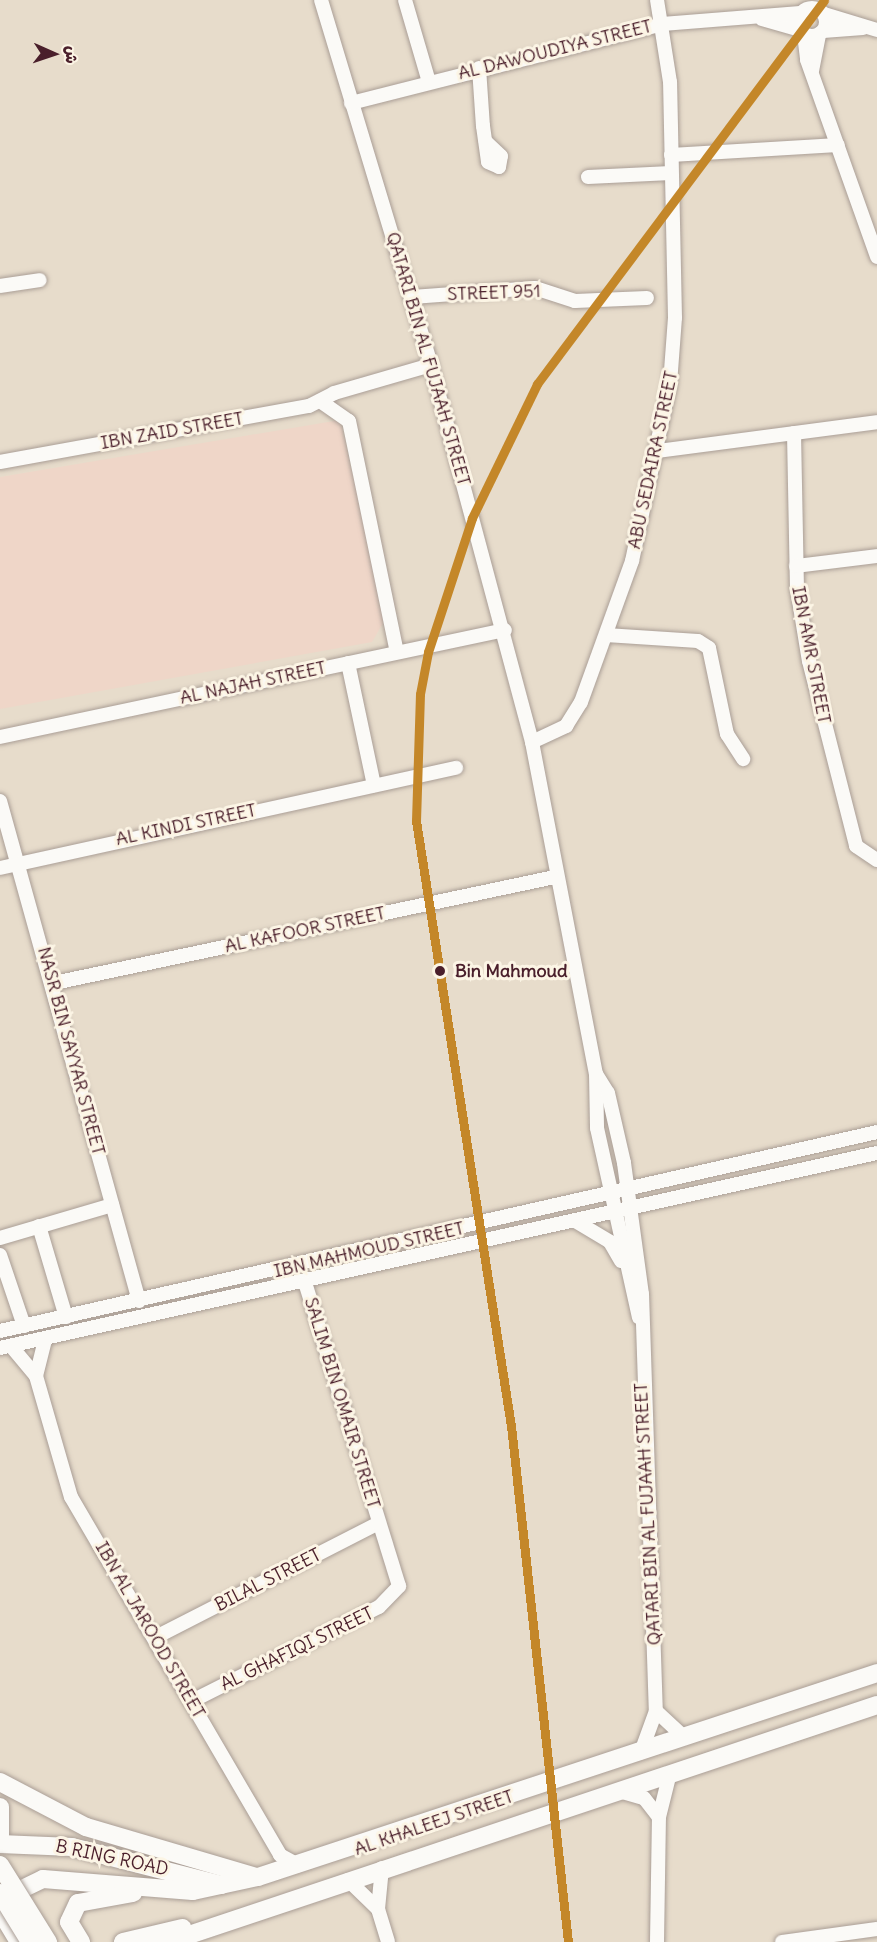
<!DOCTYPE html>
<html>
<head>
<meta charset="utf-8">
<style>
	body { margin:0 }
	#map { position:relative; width:877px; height:1942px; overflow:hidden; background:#e7dccb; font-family:Delius,"Playpen Sans Arabic",sans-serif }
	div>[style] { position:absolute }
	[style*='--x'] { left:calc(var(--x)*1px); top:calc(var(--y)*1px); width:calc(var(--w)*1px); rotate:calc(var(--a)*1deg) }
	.built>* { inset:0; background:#efd6c8 }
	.roads { filter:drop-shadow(0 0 2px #aa9e96) drop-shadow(0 0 2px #aa9e96) }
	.minor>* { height:14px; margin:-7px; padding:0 7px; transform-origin:7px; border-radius:7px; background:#fbfaf7 }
	.minor>.ring { margin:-7px; padding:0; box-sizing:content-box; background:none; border:14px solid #fbfaf7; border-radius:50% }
	.major>* { height:18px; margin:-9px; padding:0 9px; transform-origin:9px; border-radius:9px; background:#fbfaf7 }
	.bridges { filter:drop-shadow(0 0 2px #aa9e96) drop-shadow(0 0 2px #aa9e96) }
	.major-bridge>* { height:18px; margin:-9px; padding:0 9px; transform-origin:9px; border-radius:9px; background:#fbfaf7 }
	.metro-1>* { height:9px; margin:-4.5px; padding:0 4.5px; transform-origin:4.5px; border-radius:4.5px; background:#c48729 }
	.dots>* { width:16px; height:16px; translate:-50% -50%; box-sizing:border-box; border:3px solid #fcf5e5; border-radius:50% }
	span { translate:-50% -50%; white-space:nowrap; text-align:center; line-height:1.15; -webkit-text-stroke:6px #fcf5e5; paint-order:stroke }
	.street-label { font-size:18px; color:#4a1f2b }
	.stop-label { font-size:18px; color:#4a1f2b; font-weight:700 }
	.left { translate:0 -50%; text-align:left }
	.north { position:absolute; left:24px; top:24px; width:60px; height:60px; -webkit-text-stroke:4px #fcf5e5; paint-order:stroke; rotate:93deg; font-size:16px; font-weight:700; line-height:24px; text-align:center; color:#4a1f2b }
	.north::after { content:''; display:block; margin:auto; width:21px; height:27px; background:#4a1f2b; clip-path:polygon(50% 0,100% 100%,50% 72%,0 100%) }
</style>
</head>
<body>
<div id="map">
	<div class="built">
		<i style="clip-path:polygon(340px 420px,386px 618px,372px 642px,0 709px,0 477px)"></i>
	</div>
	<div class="roads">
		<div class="minor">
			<i style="--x:321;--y:0;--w:381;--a:73.2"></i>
			<i style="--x:431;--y:365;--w:390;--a:75"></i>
			<i style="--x:532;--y:742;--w:338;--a:79.1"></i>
			<i style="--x:596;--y:1074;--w:54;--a:88.9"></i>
			<i style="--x:597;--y:1128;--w:194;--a:77.5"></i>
			<i style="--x:405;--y:0;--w:85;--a:73.7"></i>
			<i class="ring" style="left:798px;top:8px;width:14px;height:14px"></i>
			<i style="--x:824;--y:14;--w:55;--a:16.8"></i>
			<i style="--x:762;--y:19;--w:40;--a:16"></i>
			<i style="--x:823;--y:31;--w:40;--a:-4.3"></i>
			<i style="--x:804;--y:34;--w:26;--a:83"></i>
			<i style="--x:807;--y:60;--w:209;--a:70.4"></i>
			<i style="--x:479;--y:68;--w:58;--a:86.1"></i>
			<i style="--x:483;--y:126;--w:36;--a:82"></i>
			<i style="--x:488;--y:162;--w:12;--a:24"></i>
			<i style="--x:499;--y:167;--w:11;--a:-80"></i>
			<i style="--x:501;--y:156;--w:21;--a:-137"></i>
			<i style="--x:812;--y:71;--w:38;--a:-79"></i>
			<i style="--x:351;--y:103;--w:322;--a:-14.2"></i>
			<i style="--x:663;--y:24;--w:137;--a:-4.6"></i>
			<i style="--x:671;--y:155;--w:167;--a:-3.4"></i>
			<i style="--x:588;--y:177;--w:83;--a:-2.8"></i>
			<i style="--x:0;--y:286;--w:40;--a:-8.5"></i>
			<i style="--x:412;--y:297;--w:123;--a:-4.2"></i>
			<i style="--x:535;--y:288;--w:42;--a:18"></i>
			<i style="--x:575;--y:301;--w:72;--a:-2.4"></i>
			<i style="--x:320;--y:401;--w:35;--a:35"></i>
			<i style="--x:349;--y:421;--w:236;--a:78.3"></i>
			<i style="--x:794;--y:433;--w:155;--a:88.9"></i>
			<i style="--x:797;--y:588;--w:74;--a:80.7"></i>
			<i style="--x:809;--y:661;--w:191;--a:75.7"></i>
			<i style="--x:856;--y:846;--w:25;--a:34"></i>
			<i style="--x:658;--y:451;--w:221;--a:-7.5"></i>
			<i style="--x:0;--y:462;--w:314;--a:-10.3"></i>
			<i style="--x:309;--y:406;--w:28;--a:-27"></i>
			<i style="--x:334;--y:393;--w:101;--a:-16.1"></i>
			<i style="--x:796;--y:566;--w:82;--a:-7"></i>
			<i style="--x:606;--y:635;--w:92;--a:3.7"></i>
			<i style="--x:698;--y:641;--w:13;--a:32"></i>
			<i style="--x:709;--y:648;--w:88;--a:78.2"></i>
			<i style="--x:727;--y:734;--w:30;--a:57"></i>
			<i style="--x:348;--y:663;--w:125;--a:78"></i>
			<i style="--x:0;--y:737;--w:516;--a:-11.96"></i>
			<i style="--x:532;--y:742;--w:38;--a:-25"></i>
			<i style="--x:566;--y:726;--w:28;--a:-58"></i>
			<i style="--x:581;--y:702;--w:150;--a:-70.1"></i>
			<i style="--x:632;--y:561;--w:181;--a:-77.9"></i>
			<i style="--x:670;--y:384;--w:66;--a:-85.7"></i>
			<i style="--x:675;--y:318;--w:236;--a:-91.2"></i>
			<i style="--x:670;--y:82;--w:83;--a:-99"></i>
			<i style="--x:0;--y:801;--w:519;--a:74.46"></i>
			<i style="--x:0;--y:868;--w:467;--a:-12.4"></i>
			<i style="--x:54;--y:983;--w:512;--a:-11.95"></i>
			<i style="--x:596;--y:1074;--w:22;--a:58"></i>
			<i style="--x:608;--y:1093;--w:72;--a:77.1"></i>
			<i style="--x:624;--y:1163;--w:132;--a:82.2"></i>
			<i style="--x:642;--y:1294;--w:417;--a:88.1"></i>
			<i style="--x:656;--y:1711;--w:44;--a:110.1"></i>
			<i style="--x:577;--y:1222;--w:39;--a:31"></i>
			<i style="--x:610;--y:1242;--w:22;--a:60"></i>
			<i style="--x:39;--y:1226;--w:95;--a:73.5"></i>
			<i style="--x:0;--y:1238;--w:117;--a:-16.4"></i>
			<i style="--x:0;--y:1255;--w:75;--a:71.3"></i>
			<i style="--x:0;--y:1331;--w:899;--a:-12.78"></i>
			<i style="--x:45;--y:1340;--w:37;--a:104"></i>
			<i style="--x:36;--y:1376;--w:126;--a:73.9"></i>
			<i style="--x:71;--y:1497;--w:415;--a:59.7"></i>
			<i style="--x:280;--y:1855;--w:21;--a:29"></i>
			<i style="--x:11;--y:1346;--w:39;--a:50"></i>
			<i style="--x:0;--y:1348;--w:898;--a:-12.54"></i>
			<i style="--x:156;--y:1637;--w:250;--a:-27.1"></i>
			<i style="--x:192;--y:1701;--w:209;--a:-26.7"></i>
			<i style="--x:379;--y:1607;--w:29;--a:-46"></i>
			<i style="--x:399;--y:1586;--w:317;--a:-107.2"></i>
			<i style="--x:656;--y:1711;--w:38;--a:43"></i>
			<i style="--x:619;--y:1791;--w:26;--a:16"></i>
			<i style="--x:644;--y:1798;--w:24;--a:52"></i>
			<i style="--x:382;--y:1868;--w:41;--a:95.6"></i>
			<i style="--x:378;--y:1909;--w:34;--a:73"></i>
			<i style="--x:348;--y:1880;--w:42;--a:44"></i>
			<i style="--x:657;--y:1942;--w:125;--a:-89.1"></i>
			<i style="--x:659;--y:1817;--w:45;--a:-76"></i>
			<i style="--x:782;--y:1942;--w:96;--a:-7.8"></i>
		</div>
		<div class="major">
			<i style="--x:0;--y:1782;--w:97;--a:27.6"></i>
			<i style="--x:86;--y:1827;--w:177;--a:16.4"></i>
			<i style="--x:0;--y:1807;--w:29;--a:90"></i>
			<i style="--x:0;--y:1844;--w:72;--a:2.4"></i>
			<i style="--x:72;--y:1847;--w:154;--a:14.3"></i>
			<i style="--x:8;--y:1904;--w:13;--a:-61"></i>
			<i style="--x:14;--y:1893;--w:32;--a:-26"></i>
			<i style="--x:43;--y:1879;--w:150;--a:4.6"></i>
			<i style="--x:193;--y:1891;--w:66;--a:-12.2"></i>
			<i style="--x:258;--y:1877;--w:652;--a:-18.24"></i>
			<i style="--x:4;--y:1917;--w:29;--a:59"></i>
			<i style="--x:81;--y:1942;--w:23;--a:-121"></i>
			<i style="--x:69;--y:1922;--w:21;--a:-65"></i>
			<i style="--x:78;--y:1903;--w:56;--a:-10.3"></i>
			<i style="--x:123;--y:1942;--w:61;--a:-13.3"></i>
			<i style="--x:168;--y:1942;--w:748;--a:-18.48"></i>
		</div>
	</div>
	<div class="bridges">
		<div class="major-bridge">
			<i style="--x:0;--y:1865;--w:91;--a:58.1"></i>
			<i style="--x:0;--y:1893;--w:57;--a:58.5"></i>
		</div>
	</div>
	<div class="metro-1">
		<i style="--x:568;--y:1942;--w:519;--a:-96.3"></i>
		<i style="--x:511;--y:1426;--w:612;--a:-98.92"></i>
		<i style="--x:416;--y:821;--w:127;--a:-88.2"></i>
		<i style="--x:420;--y:694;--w:43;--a:-79.2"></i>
		<i style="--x:428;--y:652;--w:141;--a:-71.8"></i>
		<i style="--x:472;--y:518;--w:149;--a:-64.1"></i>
		<i style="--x:537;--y:384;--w:479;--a:-53.2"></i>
	</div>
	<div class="dots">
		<i style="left:440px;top:971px;background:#4a1f2b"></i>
	</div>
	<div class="street-label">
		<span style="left:555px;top:50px;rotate:-14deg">AL DAWOUDIYA STREET</span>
		<span style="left:494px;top:293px;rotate:-2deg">STREET 951</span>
		<span style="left:428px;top:359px;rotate:74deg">QATARI BIN AL FUJAAH STREET</span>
		<span style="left:172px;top:431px;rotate:-10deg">IBN ZAID STREET</span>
		<span style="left:653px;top:460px;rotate:-78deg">ABU SEDAIRA STREET</span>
		<span style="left:811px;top:655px;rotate:79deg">IBN AMR STREET</span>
		<span style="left:253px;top:683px;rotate:-12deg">AL NAJAH STREET</span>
		<span style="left:186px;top:825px;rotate:-12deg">AL KINDI STREET</span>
		<span style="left:305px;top:930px;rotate:-12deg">AL KAFOOR STREET</span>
		<span style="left:71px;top:1051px;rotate:75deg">NASR BIN SAYYAR STREET</span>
		<span style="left:369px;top:1250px;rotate:-13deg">IBN MAHMOUD STREET</span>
		<span style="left:342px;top:1403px;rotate:73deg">SALIM BIN OMAIR STREET</span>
		<span style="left:648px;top:1514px;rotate:-93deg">QATARI BIN AL FUJAAH STREET</span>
		<span style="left:268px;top:1580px;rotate:-27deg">BILAL STREET</span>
		<span style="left:150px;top:1630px;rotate:60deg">IBN AL JAROOD STREET</span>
		<span style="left:297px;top:1649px;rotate:-26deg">AL GHAFIQI STREET</span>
		<span style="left:434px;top:1823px;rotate:-19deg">AL KHALEEJ STREET</span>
		<span style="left:112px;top:1858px;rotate:12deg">B RING ROAD</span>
	</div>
	<div class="stop-label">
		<span class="left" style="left:455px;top:971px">Bin Mahmoud</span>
	</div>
	<div class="north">ش</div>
</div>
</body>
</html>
